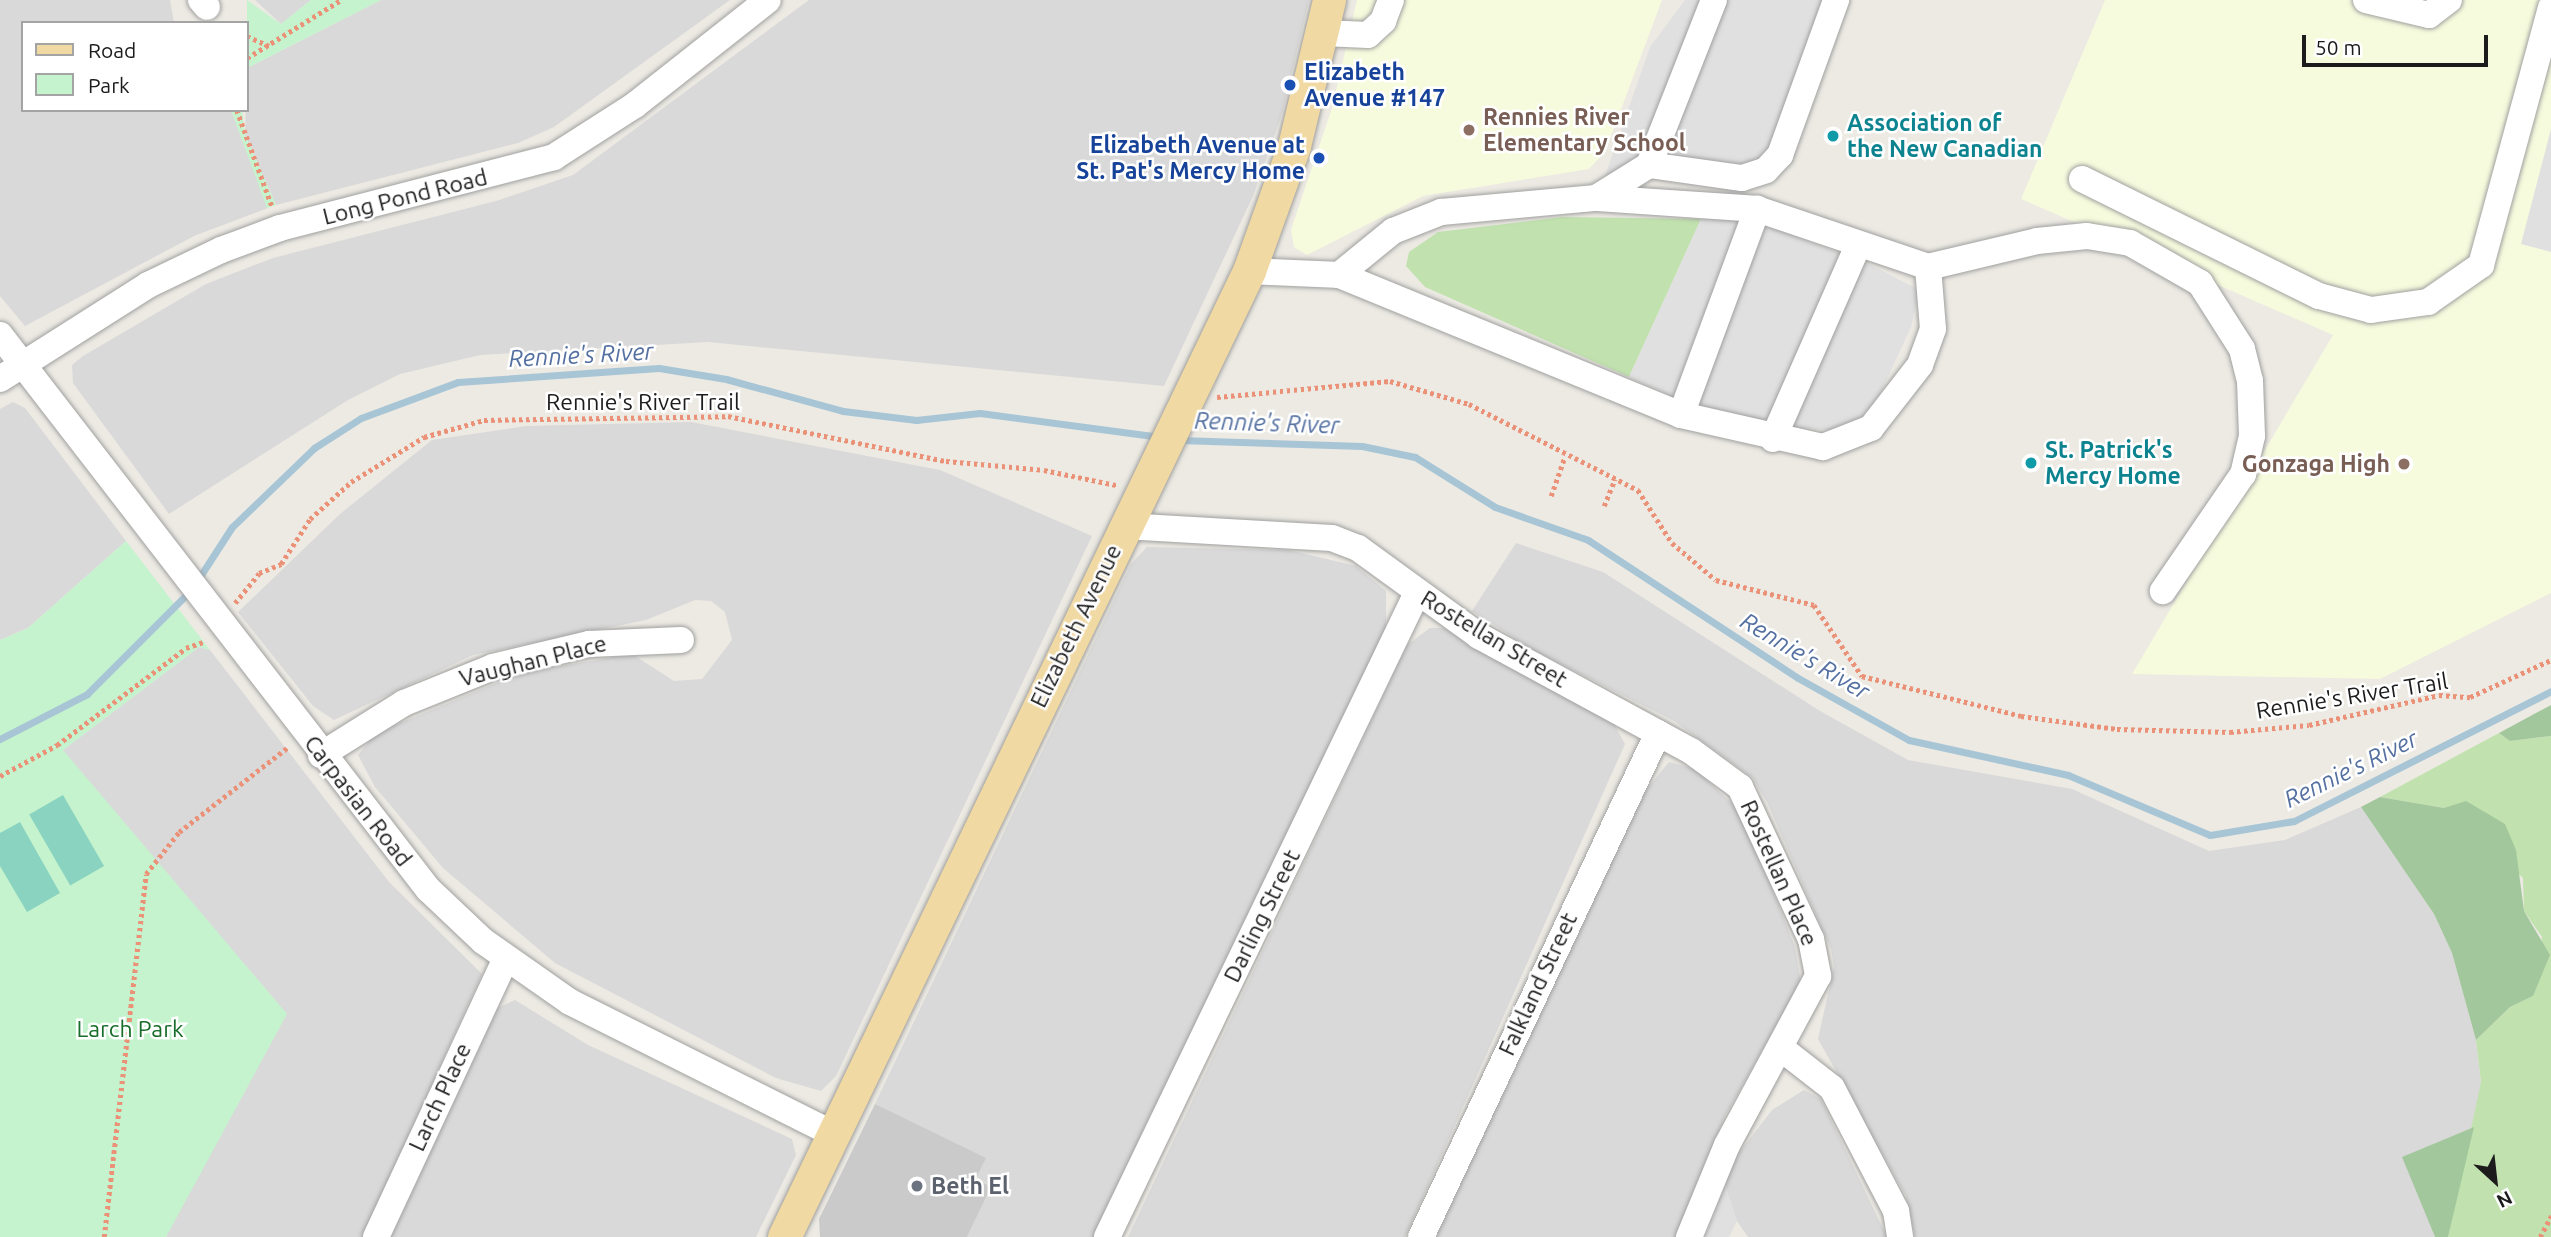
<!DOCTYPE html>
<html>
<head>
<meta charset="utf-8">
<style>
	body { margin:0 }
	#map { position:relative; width:2551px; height:1237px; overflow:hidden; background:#eceae3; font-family:Ubuntu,sans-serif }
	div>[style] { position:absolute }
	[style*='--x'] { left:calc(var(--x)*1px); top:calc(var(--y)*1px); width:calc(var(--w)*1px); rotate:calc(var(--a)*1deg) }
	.residential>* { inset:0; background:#dad9d9 }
	.education>* { inset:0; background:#f7fbdd }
	.religious>* { inset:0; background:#cacaca }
	.grass>* { inset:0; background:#c1e2ae }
	.forest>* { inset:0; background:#a3c79c }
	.park>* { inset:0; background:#c4f3ce }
	.pitch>* { inset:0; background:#89d3c0; transform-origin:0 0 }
	.parking>* { inset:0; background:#e0e0e0 }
	.stream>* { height:7px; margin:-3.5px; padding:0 3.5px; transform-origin:3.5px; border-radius:3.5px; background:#a8c5d6 }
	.path>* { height:4.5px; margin-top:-2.25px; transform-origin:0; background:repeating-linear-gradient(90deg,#ea9177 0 3.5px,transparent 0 7px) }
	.roads { filter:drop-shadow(0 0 2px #a0a0a0) drop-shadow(0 0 2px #a0a0a0) }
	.minor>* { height:26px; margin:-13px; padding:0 13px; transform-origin:13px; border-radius:13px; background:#fff }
	.major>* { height:33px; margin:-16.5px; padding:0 16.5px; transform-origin:16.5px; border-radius:16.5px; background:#f1d9a3 }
	.dots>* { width:19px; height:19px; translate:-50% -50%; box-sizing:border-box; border:4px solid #fff; border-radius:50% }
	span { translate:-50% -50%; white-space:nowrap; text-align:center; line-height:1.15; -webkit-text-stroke:5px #fff; paint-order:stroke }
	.transit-label { font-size:23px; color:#164399; font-weight:700 }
	.left { translate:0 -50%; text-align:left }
	.right { translate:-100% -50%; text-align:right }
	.education-label { font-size:23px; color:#785e54; font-weight:700 }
	.culture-label { font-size:23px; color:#0d838f; font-weight:700 }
	.street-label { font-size:23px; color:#1c1c1c }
	.park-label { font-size:23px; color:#176d29 }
	.worship-label { font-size:23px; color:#5b616d; font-weight:700 }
	.water-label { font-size:24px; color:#5470a1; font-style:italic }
	.legend { position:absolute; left:21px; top:21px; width:228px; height:91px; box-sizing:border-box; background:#fff; border:2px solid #a4a4a4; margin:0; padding:9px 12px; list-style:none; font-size:21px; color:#1c1c1c }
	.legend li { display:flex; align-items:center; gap:14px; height:35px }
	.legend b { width:35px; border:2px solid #a4a4a4 }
	.north { position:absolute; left:2460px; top:1146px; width:70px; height:70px; -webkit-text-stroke:5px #fff; paint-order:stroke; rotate:153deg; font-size:19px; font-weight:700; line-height:28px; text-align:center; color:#1c1c1c }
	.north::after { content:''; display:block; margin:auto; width:24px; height:32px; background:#1c1c1c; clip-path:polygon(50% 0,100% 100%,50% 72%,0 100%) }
	.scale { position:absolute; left:2302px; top:35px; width:186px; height:32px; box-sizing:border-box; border:4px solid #1c1c1c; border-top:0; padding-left:9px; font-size:21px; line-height:24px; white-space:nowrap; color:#1c1c1c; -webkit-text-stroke:5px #fff; paint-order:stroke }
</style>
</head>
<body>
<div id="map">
	<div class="residential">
		<i style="clip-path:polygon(0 0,170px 0,174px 23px,23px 23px,23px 110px,231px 110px,268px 208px,194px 236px,25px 326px,0 296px)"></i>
		<i style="clip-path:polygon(255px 0,311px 0,281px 24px)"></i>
		<i style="clip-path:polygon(381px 0,730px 0,554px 127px,518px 143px,276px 205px,245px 135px,247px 68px)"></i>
		<i style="clip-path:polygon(809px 0,1309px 0,1282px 114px,1253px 196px,1164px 386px,708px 342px,480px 355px,400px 374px,348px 400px,169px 514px,73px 383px,72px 365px,83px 356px,206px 284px,273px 258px,496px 201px,573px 175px)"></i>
		<i style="clip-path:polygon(13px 402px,25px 408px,126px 541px,28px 628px,0 640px,0 409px)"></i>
		<i style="clip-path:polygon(691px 422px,940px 470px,1092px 536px,836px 1076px,821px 1091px,776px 1078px,555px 963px,443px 868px,375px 787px,358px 755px,376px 733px,521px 673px,632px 654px,674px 681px,702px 679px,732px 640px,725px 612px,711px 601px,695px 600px,646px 620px,473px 655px,334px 720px,313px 706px,238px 612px,340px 514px,432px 440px,526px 426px)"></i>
		<i style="clip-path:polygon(1516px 543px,1603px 572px,1820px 711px,1908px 760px,2072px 789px,2209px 851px,2285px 840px,2361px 807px,2434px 914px,2452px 953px,2476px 1040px,2481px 1082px,2474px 1127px,2403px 1157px,2435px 1237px,1915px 1237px,1906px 1196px,1818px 1039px,1834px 967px,1831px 949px,1767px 802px,1752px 777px,1674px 721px,1535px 651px,1472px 611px)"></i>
		<i style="clip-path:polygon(1147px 547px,1289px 550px,1356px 566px,1386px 591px,1386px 628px,1094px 1237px,967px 1237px,991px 1187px,875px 1104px,1131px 564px)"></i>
		<i style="clip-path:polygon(1430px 628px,1443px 628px,1614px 724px,1625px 744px,1405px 1237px,1128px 1237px,1407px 645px)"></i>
		<i style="clip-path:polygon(199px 647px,210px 650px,389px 882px,482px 974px,362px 1237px,166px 1237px,181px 1205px,63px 750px)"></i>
		<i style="clip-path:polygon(1669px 762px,1695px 769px,1742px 813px,1795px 947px,1801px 982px,1725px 1116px,1675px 1237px,1436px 1237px,1641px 796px)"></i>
		<i style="clip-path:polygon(515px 1000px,588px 1045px,792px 1139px,796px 1155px,756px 1237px,391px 1237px,498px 1008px)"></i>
		<i style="clip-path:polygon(1804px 1090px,1821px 1099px,1887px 1237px,1748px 1237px,1737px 1221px,1725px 1185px,1735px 1158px,1772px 1110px)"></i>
	</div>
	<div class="education">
		<i style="clip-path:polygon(1357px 0,1662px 0,1605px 152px,1589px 169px,1423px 196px,1307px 255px,1294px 247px,1291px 230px,1332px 108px)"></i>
		<i style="clip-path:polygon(2105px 0,2551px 0,2551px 593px,2380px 679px,2132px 674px,2333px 335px,2021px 199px)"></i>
	</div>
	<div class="religious">
		<i style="clip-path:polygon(875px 1104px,986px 1158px,976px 1178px,991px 1187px,967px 1237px,820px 1237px,819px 1219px)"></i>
	</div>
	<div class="grass">
		<i style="clip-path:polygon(1563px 217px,1701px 219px,1629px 377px,1425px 287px,1406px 266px,1409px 252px,1438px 232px)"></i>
		<i style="clip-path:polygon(2499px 733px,2510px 741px,2551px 736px,2551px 1237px,2448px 1237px,2481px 1082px,2476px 1040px,2510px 1007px,2533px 996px,2542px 937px,2524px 911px,2523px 878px,2444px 808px,2380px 797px)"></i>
	</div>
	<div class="forest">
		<i style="clip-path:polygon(2551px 705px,2551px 736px,2510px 741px,2499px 733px)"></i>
		<i style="clip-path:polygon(2380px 797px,2444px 808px,2466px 801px,2505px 824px,2516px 850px,2524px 911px,2550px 955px,2533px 996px,2510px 1007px,2476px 1040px,2452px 953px,2434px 914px,2361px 807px)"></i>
		<i style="clip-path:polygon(2474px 1127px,2448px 1237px,2435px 1237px,2402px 1157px)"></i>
	</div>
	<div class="park">
		<i style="clip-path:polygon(247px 0,281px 24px,311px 0,381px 0,247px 68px)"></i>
		<i style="clip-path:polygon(231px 110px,242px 110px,245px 135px,276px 205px,267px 208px)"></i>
		<i style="clip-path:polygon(126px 541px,210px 650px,199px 647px,63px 750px,287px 1014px,166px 1237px,0 1237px,0 640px,28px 628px)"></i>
	</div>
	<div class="pitch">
		<i style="left:63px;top:795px;width:82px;height:39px;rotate:60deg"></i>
		<i style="clip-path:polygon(20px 822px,60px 893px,27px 912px,0 866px,0 833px)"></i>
	</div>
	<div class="parking">
		<i style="clip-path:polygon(1685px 0,1829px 0,1755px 186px,1605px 176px,1650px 47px)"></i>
		<i style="clip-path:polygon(2551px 129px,2551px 252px,2521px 244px)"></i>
		<i style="clip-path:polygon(1740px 216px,1871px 265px,1919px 290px,1911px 327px,1875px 405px,1847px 431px,1790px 427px,1697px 407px,1629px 377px,1701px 219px)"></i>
		<i style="clip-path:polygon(1725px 1185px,1737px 1221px,1729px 1237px,1705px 1237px)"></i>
	</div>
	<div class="stream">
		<i style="--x:1179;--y:440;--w:183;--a:1.9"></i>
		<i style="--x:1362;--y:446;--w:54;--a:11.7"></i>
		<i style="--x:1415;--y:457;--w:94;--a:32"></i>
		<i style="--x:1495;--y:507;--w:99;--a:19.5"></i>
		<i style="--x:1588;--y:540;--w:251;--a:33.3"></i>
		<i style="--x:1798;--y:678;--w:127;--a:29.2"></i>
		<i style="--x:1909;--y:740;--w:163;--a:12.4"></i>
		<i style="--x:2068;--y:775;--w:154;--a:22.9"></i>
		<i style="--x:2210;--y:835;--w:85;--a:-9.5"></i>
		<i style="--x:2294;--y:821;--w:288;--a:-26.8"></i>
		<i style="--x:197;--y:581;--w:64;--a:-57.1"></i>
		<i style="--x:232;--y:527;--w:114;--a:-43.9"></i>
		<i style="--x:314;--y:448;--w:56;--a:-32.6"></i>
		<i style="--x:361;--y:418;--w:103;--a:-20.4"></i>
		<i style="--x:458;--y:382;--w:201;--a:-4"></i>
		<i style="--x:659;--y:368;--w:68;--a:9.3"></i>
		<i style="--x:726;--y:379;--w:121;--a:15.3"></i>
		<i style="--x:843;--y:411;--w:74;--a:7"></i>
		<i style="--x:916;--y:420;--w:64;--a:-6.2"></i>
		<i style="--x:980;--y:413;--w:182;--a:7.6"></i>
		<i style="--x:0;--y:739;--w:98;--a:-27.3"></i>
		<i style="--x:87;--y:694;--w:146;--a:-45"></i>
	</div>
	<div class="path">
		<i style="--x:247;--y:36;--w:24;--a:24"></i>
		<i style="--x:247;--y:58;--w:110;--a:-31.7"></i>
		<i style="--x:237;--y:110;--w:102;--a:70"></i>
		<i style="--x:1217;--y:397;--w:174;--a:-5.3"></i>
		<i style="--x:1390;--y:381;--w:82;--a:16.2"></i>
		<i style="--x:1469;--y:404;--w:190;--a:27"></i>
		<i style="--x:1638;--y:490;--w:63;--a:57.3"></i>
		<i style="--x:1672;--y:543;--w:57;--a:40.1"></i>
		<i style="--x:1716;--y:580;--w:101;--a:14.3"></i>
		<i style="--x:1814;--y:605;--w:86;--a:55.9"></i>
		<i style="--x:1862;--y:676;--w:164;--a:14.1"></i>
		<i style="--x:2021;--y:716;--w:97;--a:7.7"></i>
		<i style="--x:2117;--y:729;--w:113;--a:1.5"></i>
		<i style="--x:2230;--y:732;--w:79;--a:-5.1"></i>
		<i style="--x:2309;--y:725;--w:133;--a:-13"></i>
		<i style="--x:2439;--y:695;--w:31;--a:4"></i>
		<i style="--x:2470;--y:697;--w:89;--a:-24.6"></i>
		<i style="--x:1551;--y:496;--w:42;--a:-70.7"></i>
		<i style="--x:1604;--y:506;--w:29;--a:-68"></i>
		<i style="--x:235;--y:603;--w:38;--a:-51"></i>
		<i style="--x:259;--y:573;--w:24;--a:-22"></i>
		<i style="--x:281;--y:564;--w:54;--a:-57.2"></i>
		<i style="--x:310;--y:519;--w:55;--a:-42.1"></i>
		<i style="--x:351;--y:482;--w:86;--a:-31.7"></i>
		<i style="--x:424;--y:437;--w:62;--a:-15.8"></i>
		<i style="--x:484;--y:420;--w:244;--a:-0.9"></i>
		<i style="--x:728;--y:416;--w:223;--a:11.7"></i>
		<i style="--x:946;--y:461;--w:98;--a:5.2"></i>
		<i style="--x:1044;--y:470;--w:74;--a:11.8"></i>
		<i style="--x:0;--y:776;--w:65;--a:-28.5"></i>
		<i style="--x:57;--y:745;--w:161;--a:-36.9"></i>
		<i style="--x:186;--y:648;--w:21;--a:-19"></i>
		<i style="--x:104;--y:1237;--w:365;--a:-83.4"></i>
		<i style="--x:146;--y:874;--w:53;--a:-51.8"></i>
		<i style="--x:179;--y:832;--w:137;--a:-37.9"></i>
		<i style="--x:2540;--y:1237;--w:24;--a:-62"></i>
	</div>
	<div class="roads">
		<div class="minor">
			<i style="--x:201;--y:0;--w:9;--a:49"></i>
			<i style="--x:2366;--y:0;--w:65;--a:13.4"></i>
			<i style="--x:2429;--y:15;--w:25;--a:-37"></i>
			<i style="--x:1323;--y:33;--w:45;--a:2.5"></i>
			<i style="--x:1368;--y:35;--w:21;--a:-43"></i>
			<i style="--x:1383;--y:21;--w:22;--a:-69"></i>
			<i style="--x:1649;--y:165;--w:177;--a:-68.5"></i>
			<i style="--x:2082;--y:179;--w:264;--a:26.3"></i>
			<i style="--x:2319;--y:296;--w:54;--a:15.1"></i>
			<i style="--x:2371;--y:310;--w:58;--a:-8"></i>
			<i style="--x:2428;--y:302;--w:65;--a:-34.9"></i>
			<i style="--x:2481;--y:265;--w:267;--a:-74.8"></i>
			<i style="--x:1596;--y:198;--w:62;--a:-31.9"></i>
			<i style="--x:1649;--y:165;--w:94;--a:8"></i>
			<i style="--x:1742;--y:178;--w:25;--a:-18"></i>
			<i style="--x:1766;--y:170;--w:21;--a:-47"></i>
			<i style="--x:1780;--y:155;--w:165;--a:-70.1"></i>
			<i style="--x:1928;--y:267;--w:62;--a:85.4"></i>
			<i style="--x:1933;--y:329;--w:38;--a:110"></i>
			<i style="--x:1920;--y:365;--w:80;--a:127.9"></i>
			<i style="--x:1871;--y:428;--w:52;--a:158.4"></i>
			<i style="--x:1823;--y:447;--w:146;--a:-167.3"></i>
			<i style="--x:1681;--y:415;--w:370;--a:-157.7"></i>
			<i style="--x:1339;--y:275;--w:70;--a:-39.2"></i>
			<i style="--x:1393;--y:231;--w:52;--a:-21.6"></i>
			<i style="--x:1441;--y:212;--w:156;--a:-5.2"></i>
			<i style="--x:1596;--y:198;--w:161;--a:3.9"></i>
			<i style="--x:1757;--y:209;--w:181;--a:18.7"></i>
			<i style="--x:1928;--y:267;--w:112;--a:-13.4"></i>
			<i style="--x:2037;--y:241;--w:50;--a:-5.7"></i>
			<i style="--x:2087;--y:236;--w:44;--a:9.2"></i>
			<i style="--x:2130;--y:243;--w:81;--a:29.7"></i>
			<i style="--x:2200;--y:283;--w:78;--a:57.5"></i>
			<i style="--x:2242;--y:349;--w:33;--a:76"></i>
			<i style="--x:2250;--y:381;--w:55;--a:87.9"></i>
			<i style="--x:2252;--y:436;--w:39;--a:103"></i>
			<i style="--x:2243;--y:474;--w:142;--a:124.4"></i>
			<i style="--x:1249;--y:271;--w:90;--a:2.5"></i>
			<i style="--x:0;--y:335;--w:700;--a:52.31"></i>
			<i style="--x:428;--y:889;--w:76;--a:43.4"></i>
			<i style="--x:483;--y:941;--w:106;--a:35"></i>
			<i style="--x:570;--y:1002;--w:293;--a:26.6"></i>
			<i style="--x:0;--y:379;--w:175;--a:-32.4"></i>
			<i style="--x:148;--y:285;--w:81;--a:-25.6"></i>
			<i style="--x:221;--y:250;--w:63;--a:-20.4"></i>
			<i style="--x:280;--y:228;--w:283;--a:-14.5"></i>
			<i style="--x:554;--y:157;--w:96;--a:-32.7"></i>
			<i style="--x:635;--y:105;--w:169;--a:-38.3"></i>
			<i style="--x:1681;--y:415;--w:220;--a:-69.7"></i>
			<i style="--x:1773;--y:439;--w:212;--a:-66.3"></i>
			<i style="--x:1124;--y:526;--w:208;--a:3.3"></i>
			<i style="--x:1332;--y:538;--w:28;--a:21"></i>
			<i style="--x:1358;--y:548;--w:150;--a:36"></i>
			<i style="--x:1479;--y:636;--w:241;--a:28.5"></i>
			<i style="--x:1691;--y:751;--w:61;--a:36.3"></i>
			<i style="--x:1740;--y:787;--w:168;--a:65"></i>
			<i style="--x:1811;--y:939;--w:38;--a:79"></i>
			<i style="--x:1818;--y:976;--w:192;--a:118.3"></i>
			<i style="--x:1727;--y:1145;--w:100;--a:112.4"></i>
			<i style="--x:321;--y:755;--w:98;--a:-32.1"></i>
			<i style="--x:404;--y:703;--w:96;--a:-22"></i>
			<i style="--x:493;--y:667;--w:99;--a:-13.5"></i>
			<i style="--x:589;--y:644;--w:92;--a:-2.5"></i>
			<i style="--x:1782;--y:1049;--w:63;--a:38"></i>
			<i style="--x:1832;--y:1088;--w:139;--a:62.5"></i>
			<i style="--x:1896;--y:1211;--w:26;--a:81"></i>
			<i style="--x:376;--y:1237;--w:308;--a:-65"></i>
			<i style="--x:1107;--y:1237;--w:712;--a:-64.3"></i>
			<i style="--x:1421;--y:1237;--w:557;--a:-64.82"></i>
		</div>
		<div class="major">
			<i style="--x:784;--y:1237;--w:1072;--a:-64.3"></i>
			<i style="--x:1249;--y:271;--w:133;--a:-70.2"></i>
			<i style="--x:1294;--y:146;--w:150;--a:-76.5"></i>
		</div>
	</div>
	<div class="dots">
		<i style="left:1290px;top:85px;background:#1a4fb4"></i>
		<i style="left:1469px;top:130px;background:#8d6e63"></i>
		<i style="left:1833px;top:136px;background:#0f9aa8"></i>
		<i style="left:1319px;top:158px;background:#1a4fb4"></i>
		<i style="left:2031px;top:463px;background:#0f9aa8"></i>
		<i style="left:2404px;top:464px;background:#8d6e63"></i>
		<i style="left:917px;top:1186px;background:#6b7280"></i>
	</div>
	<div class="transit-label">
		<span class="left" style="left:1304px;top:85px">Elizabeth<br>Avenue #147</span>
		<span class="right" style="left:1305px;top:158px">Elizabeth Avenue at<br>St. Pat's Mercy Home</span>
	</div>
	<div class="education-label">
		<span class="left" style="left:1483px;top:130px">Rennies River<br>Elementary School</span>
		<span class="right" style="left:2390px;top:464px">Gonzaga High</span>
	</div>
	<div class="culture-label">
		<span class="left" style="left:1847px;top:136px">Association of<br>the New Canadian</span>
		<span class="left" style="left:2045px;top:463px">St. Patrick's<br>Mercy Home</span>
	</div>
	<div class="street-label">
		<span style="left:405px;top:197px;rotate:-14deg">Long Pond Road</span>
		<span style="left:643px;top:402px">Rennie's River Trail</span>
		<span style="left:1076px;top:626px;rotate:-64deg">Elizabeth Avenue</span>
		<span style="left:1494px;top:639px;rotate:31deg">Rostellan Street</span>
		<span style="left:533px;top:661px;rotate:-14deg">Vaughan Place</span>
		<span style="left:2352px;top:696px;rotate:-9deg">Rennie's River Trail</span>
		<span style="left:358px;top:801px;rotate:52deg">Carpasian Road</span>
		<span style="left:1779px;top:873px;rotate:66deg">Rostellan Place</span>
		<span style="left:1262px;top:916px;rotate:-64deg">Darling Street</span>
		<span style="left:1538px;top:984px;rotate:-65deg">Falkland Street</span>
		<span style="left:440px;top:1097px;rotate:-65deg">Larch Place</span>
	</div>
	<div class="park-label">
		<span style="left:130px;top:1029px">Larch Park</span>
	</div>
	<div class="worship-label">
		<span class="left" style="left:931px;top:1186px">Beth El</span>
	</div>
	<div class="water-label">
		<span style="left:581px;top:355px;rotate:-3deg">Rennie's River</span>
		<span style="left:1267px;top:423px;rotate:2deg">Rennie's River</span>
		<span style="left:1805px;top:656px;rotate:31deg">Rennie's River</span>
		<span style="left:2351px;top:769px;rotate:-26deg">Rennie's River</span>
	</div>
	<ul class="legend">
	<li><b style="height:9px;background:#f1d9a3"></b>Road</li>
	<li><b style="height:19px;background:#c4f3ce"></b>Park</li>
	</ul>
	<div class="north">N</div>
	<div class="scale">50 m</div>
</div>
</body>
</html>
